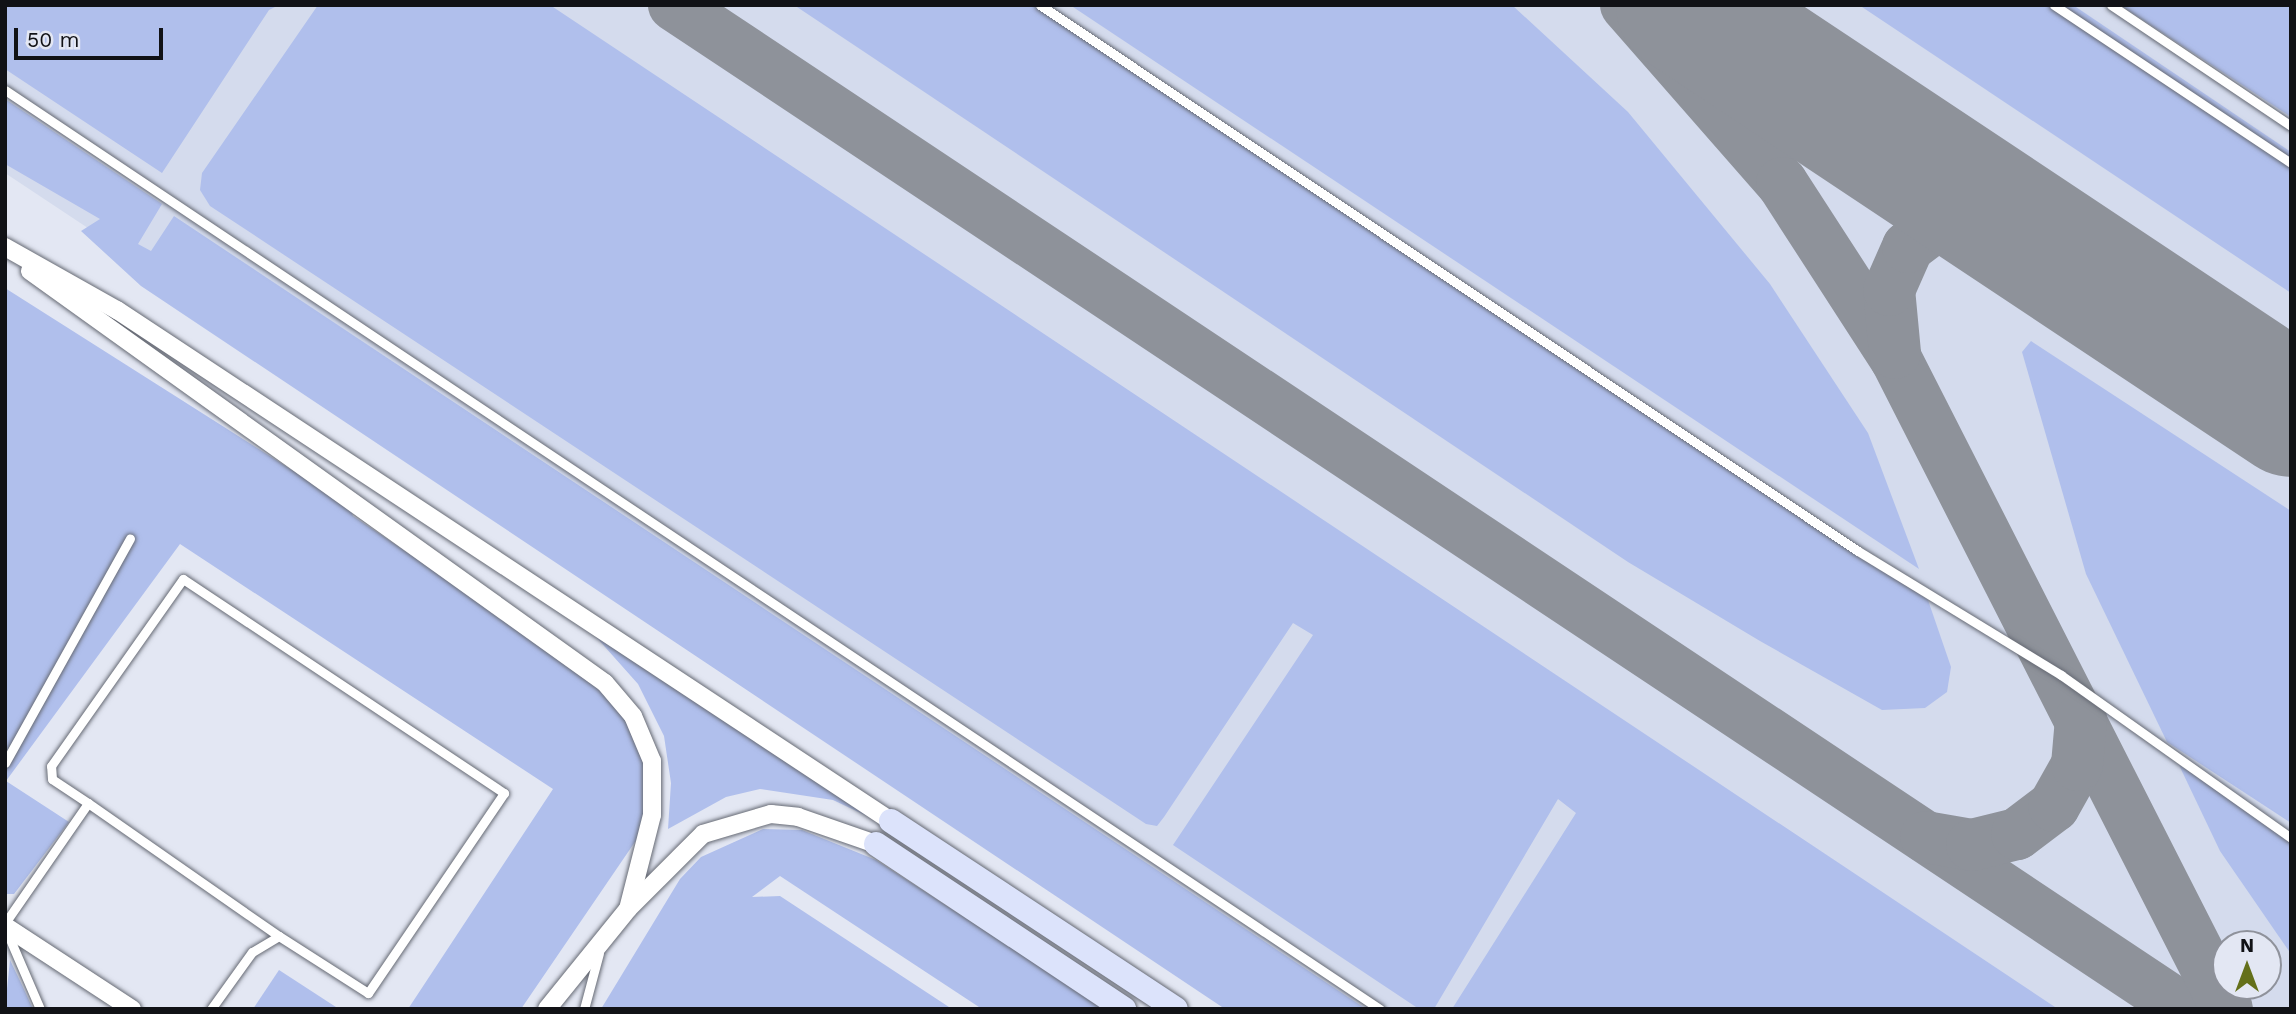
<!DOCTYPE html>
<html>
<head>
<meta charset="utf-8">
<style>
	body { margin:0 }
	#map { position:relative; width:2296px; height:1014px; overflow:hidden; background:#e3e7f3; font-family:"Work Sans",sans-serif }
	div>[style] { position:absolute }
	[style*='--x'] { left:calc(var(--x)*1px); top:calc(var(--y)*1px); width:calc(var(--w)*1px); rotate:calc(var(--a)*1deg) }
	.built>* { inset:0; background:#d4dbed }
	.green>* { inset:0; background:#b0bfec }
	.taxiway>* { height:52px; margin:-26px; padding:0 26px; transform-origin:26px; border-radius:26px; background:#8e929a }
	.runway>* { height:133px; margin:-66.5px; padding:0 66.5px; transform-origin:66.5px; border-radius:66.5px; background:#8e929a }
	.roads { filter:drop-shadow(0 0 2px #666a74) drop-shadow(0 0 2px #666a74) }
	.lane>* { height:9px; margin:-4.5px; padding:0 4.5px; transform-origin:4.5px; border-radius:4.5px; background:#fff }
	.street>* { height:18px; margin:-9px; padding:0 9px; transform-origin:9px; border-radius:9px; background:#fff }
	.secondary>* { height:24px; margin:-12px; padding:0 12px; transform-origin:12px; border-radius:12px; background:#dce3fb }
	span { translate:-50% -50%; white-space:nowrap; text-align:center; line-height:1.15; -webkit-text-stroke:5px #e3e7f3; paint-order:stroke }
	.frame { position:absolute; inset:0; border:7px solid #111216; pointer-events:none }
	.north { position:absolute; left:2212px; top:930px; width:70px; height:70px; box-sizing:border-box; background:#e3e7f3; border:2px solid #8f929b; border-radius:50%; rotate:0deg; font-size:19px; font-weight:700; line-height:28px; text-align:center; color:#111216 }
	.north::after { content:''; display:block; margin:auto; width:24px; height:32px; background:#64701a; clip-path:polygon(50% 0,100% 100%,50% 72%,0 100%) }
	.scale { position:absolute; left:14px; top:28px; width:149px; height:32px; box-sizing:border-box; border:4px solid #111216; border-top:0; padding-left:9px; font-size:21px; line-height:24px; white-space:nowrap; color:#111216; -webkit-text-stroke:5px #e3e7f3; paint-order:stroke }
</style>
</head>
<body>
<div id="map">
	<div class="built">
		<i style="clip-path:polygon(evenodd,5px 5px,2291px 5px,2291px 1009px,1265px 1009px,5px 173px,5px 5px,2226px 944px,2268px 944px,2268px 986px,2226px 986px,2226px 944px)"></i>
	</div>
	<div class="green">
		<i style="clip-path:polygon(5px 5px,279px 5px,269px 10px,162px 173px,5px 69px)"></i>
		<i style="clip-path:polygon(318px 5px,550px 5px,2058px 1009px,1452px 1009px,1576px 813px,1558px 799px,1434px 1009px,1419px 1009px,1173px 845px,1313px 635px,1293px 623px,1164px 817px,1157px 826px,1146px 824px,210px 206px,200px 190px,202px 173px)"></i>
		<i style="clip-path:polygon(794px 5px,1034px 5px,1928px 600px,1951px 667px,1947px 692px,1925px 708px,1882px 710px,1760px 641px,1628px 562px)"></i>
		<i style="clip-path:polygon(1070px 5px,1512px 5px,1628px 112px,1770px 284px,1868px 433px,1919px 569px)"></i>
		<i style="clip-path:polygon(1859px 5px,2073px 5px,2291px 152px,2291px 293px)"></i>
		<i style="clip-path:polygon(2120px 5px,2291px 5px,2291px 117px)"></i>
		<i style="clip-path:polygon(5px 99px,162px 204px,138px 244px,151px 251px,174px 216px,1366px 1009px,1225px 1009px,141px 286px,81px 231px,100px 219px,5px 164px)"></i>
		<i style="clip-path:polygon(5px 288px,350px 507px,353px 516px,552px 650px,624px 711px,643px 754px,649px 791px,639px 836px,521px 1009px,408px 1009px,553px 789px,180px 544px,6px 781px,69px 822px,14px 894px,5px 894px)"></i>
		<i style="clip-path:polygon(2031px 341px,2291px 511px,2291px 823px,2167px 742px,2086px 574px,2022px 352px)"></i>
		<i style="clip-path:polygon(589px 629px,886px 825px,833px 800px,760px 789px,726px 797px,668px 829px,671px 783px,664px 736px,638px 684px)"></i>
		<i style="clip-path:polygon(2179px 765px,2291px 836px,2291px 954px,2220px 851px)"></i>
		<i style="clip-path:polygon(763px 829px,802px 830px,876px 860px,1106px 1009px,982px 1009px,780px 876px,752px 897px,780px 896px,952px 1009px,601px 1009px,680px 879px,701px 857px)"></i>
		<i style="clip-path:polygon(10px 960px,22px 985px,33px 1009px,5px 1009px)"></i>
		<i style="clip-path:polygon(279px 970px,339px 1009px,253px 1009px)"></i>
	</div>
	<div class="taxiway">
		<i style="--x:674;--y:5;--w:1813;--a:33.62"></i>
		<i style="--x:1626;--y:5;--w:237;--a:48.8"></i>
		<i style="--x:1782;--y:183;--w:210;--a:57.1"></i>
		<i style="--x:1896;--y:359;--w:729;--a:63.01"></i>
		<i style="--x:1895;--y:353;--w:63;--a:-95.4"></i>
		<i style="--x:1889;--y:290;--w:47;--a:-66.2"></i>
		<i style="--x:1908;--y:247;--w:46;--a:-37.1"></i>
		<i style="--x:1945;--y:219;--w:16;--a:-14"></i>
		<i style="--x:1961;--y:215;--w:55;--a:12.5"></i>
		<i style="--x:1926;--y:837;--w:47;--a:9.9"></i>
		<i style="--x:1972;--y:845;--w:46;--a:-13.7"></i>
		<i style="--x:2017;--y:834;--w:46;--a:-37.1"></i>
		<i style="--x:2054;--y:806;--w:47;--a:-60.7"></i>
		<i style="--x:2077;--y:765;--w:46;--a:-85"></i>
	</div>
	<div class="runway">
		<i style="--x:1682;--y:5;--w:731;--a:33.62"></i>
	</div>
	<div class="roads">
		<div class="lane">
			<i style="--x:1040;--y:5;--w:983;--a:33.72"></i>
			<i style="--x:1858;--y:551;--w:238;--a:31.4"></i>
			<i style="--x:2061;--y:675;--w:282;--a:35.3"></i>
			<i style="--x:2054;--y:5;--w:285;--a:33.7"></i>
			<i style="--x:2111;--y:5;--w:217;--a:33.9"></i>
			<i style="--x:5;--y:90;--w:1654;--a:33.76"></i>
			<i style="--x:5;--y:763;--w:257;--a:-60.9"></i>
			<i style="--x:88;--y:803;--w:43;--a:-146.3"></i>
			<i style="--x:52;--y:779;--w:13;--a:-94"></i>
			<i style="--x:51;--y:766;--w:229;--a:-54.8"></i>
			<i style="--x:183;--y:579;--w:386;--a:33.7"></i>
			<i style="--x:504;--y:793;--w:242;--a:124.2"></i>
			<i style="--x:368;--y:993;--w:106;--a:-147.4"></i>
			<i style="--x:5;--y:923;--w:146;--a:-55.3"></i>
			<i style="--x:88;--y:803;--w:233;--a:34.9"></i>
			<i style="--x:279;--y:936;--w:31;--a:149"></i>
			<i style="--x:252;--y:952;--w:70;--a:125.7"></i>
			<i style="--x:6;--y:930;--w:86;--a:66.7"></i>
			<i style="--x:584;--y:1009;--w:58;--a:-75"></i>
		</div>
		<div class="street">
			<i style="--x:5;--y:247;--w:129;--a:29.4"></i>
			<i style="--x:117;--y:310;--w:927;--a:33.43"></i>
			<i style="--x:30;--y:271;--w:707;--a:35.62"></i>
			<i style="--x:605;--y:683;--w:43;--a:49.7"></i>
			<i style="--x:633;--y:716;--w:49;--a:67.1"></i>
			<i style="--x:652;--y:761;--w:54;--a:90"></i>
			<i style="--x:652;--y:815;--w:97;--a:104.3"></i>
			<i style="--x:5;--y:926;--w:152;--a:33.2"></i>
			<i style="--x:547;--y:1009;--w:129;--a:-51"></i>
			<i style="--x:628;--y:909;--w:106;--a:-45"></i>
			<i style="--x:703;--y:834;--w:71;--a:-16.4"></i>
			<i style="--x:771;--y:814;--w:27;--a:6"></i>
			<i style="--x:798;--y:817;--w:83;--a:19.1"></i>
		</div>
		<div class="secondary">
			<i style="--x:891;--y:821;--w:341;--a:33.4"></i>
			<i style="--x:876;--y:844;--w:298;--a:33.6"></i>
		</div>
	</div>
	<div class="frame"></div>
	<div class="north">N</div>
	<div class="scale">50 m</div>
</div>
</body>
</html>
